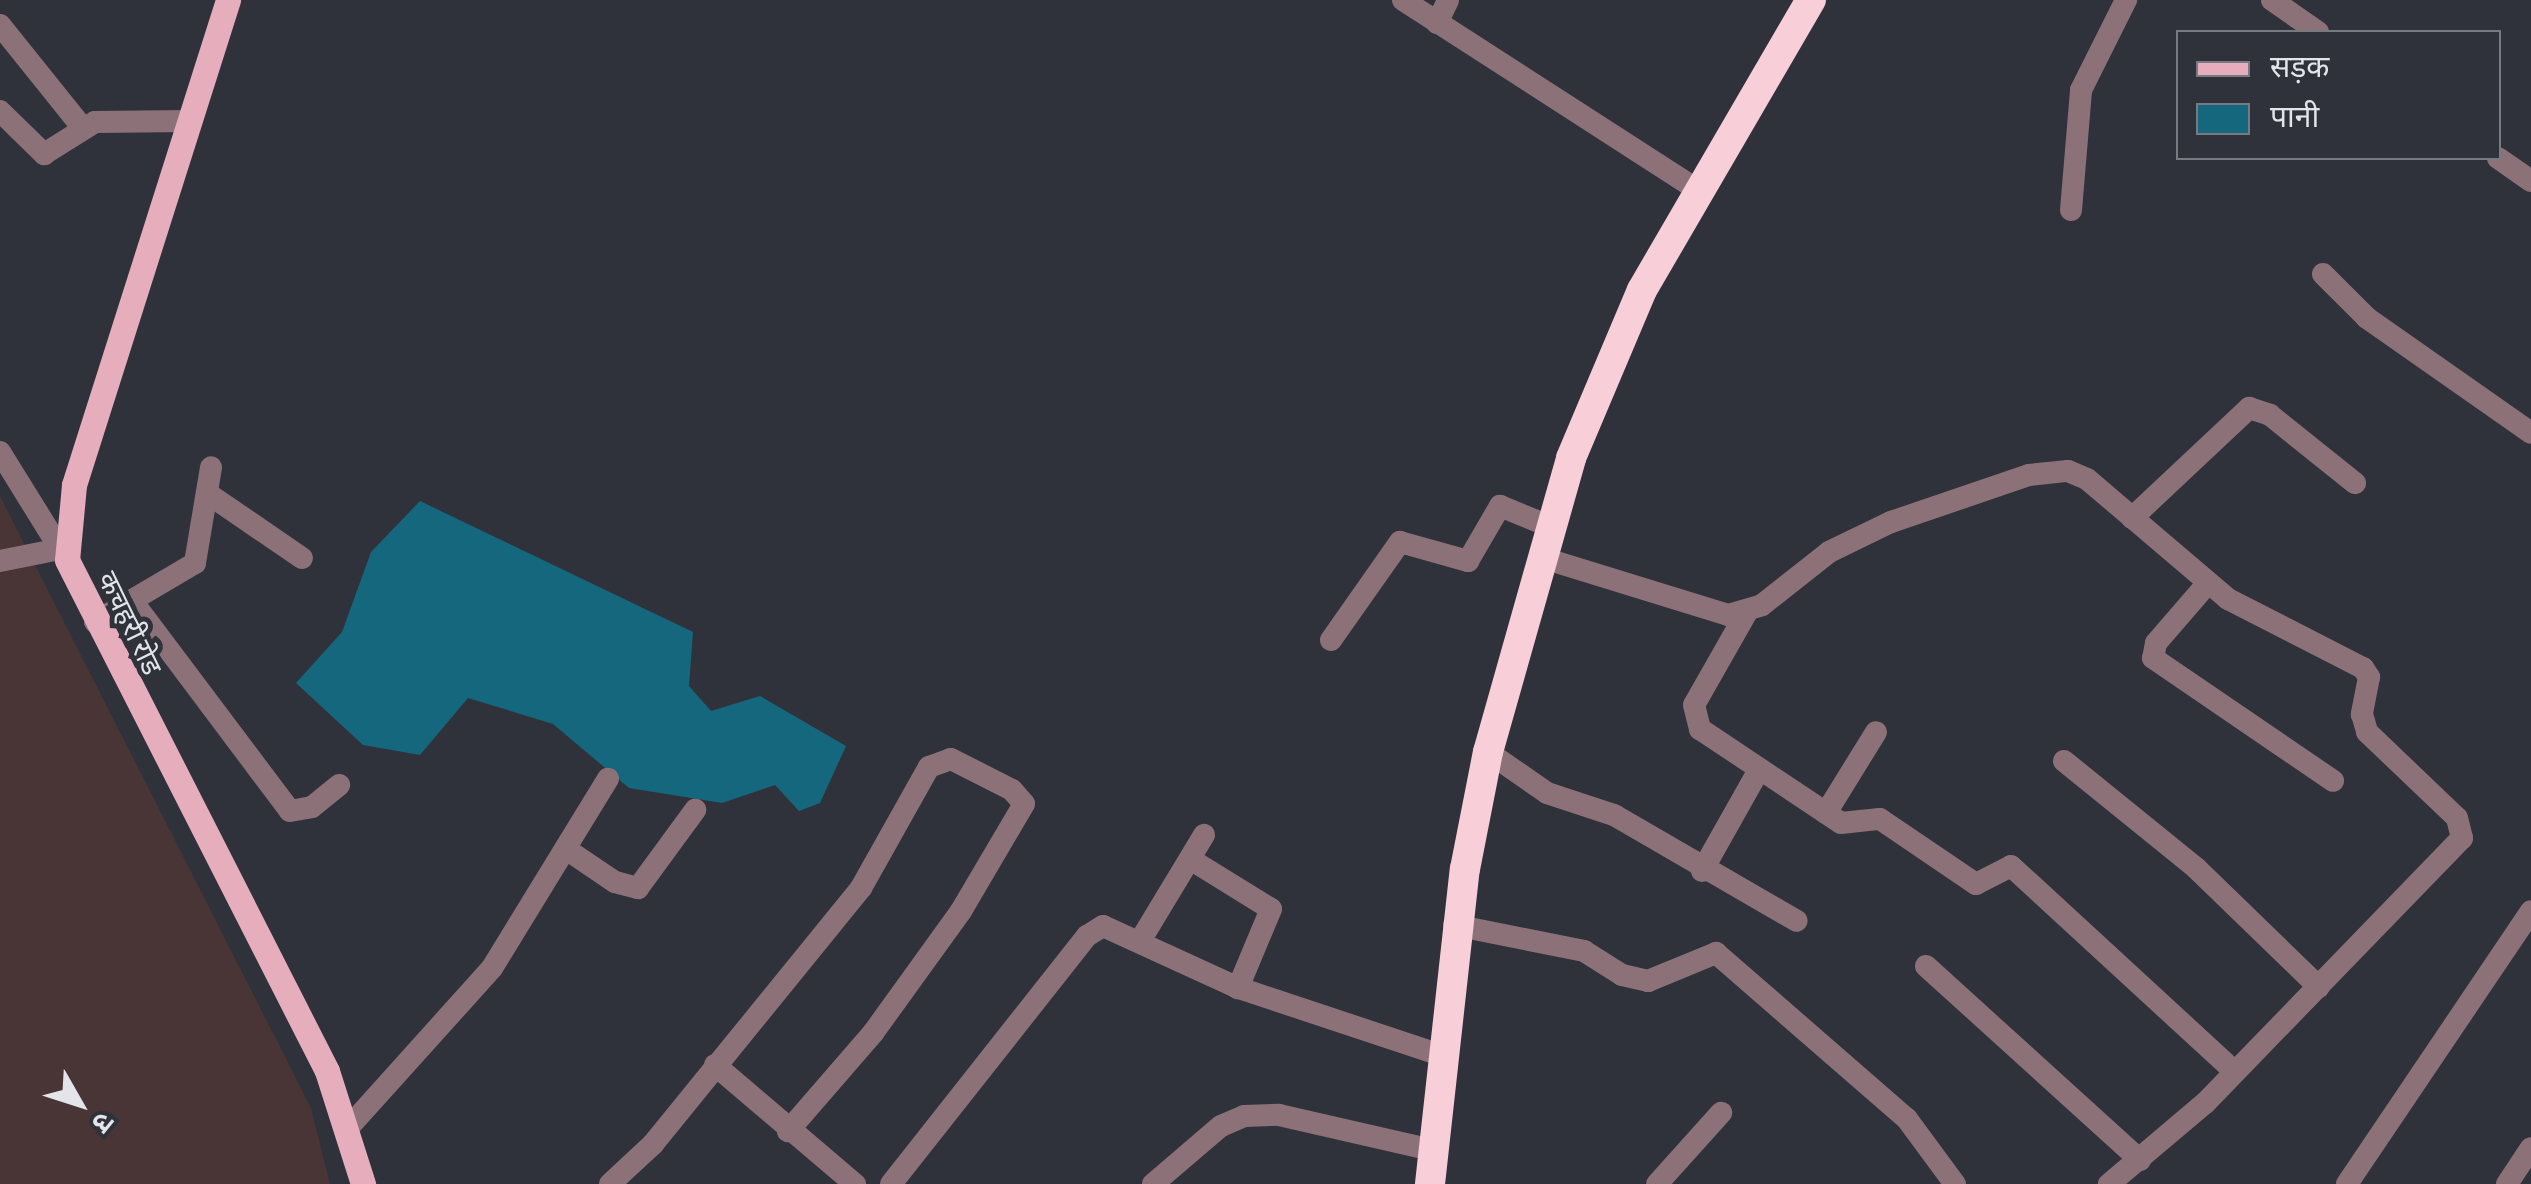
<!DOCTYPE html>
<html>
<head>
<meta charset="utf-8">
<style>
	body { margin:0 }
	#map { position:relative; width:2531px; height:1184px; overflow:hidden; background:#30323b; font-family:"Asap Condensed","Noto Sans Devanagari",sans-serif }
	div>[style] { position:absolute }
	[style*='--x'] { left:calc(var(--x)*1px); top:calc(var(--y)*1px); width:calc(var(--w)*1px); rotate:calc(var(--a)*1deg) }
	.industrial>* { inset:0; background:#493436 }
	.water>* { inset:0; background:#14677d }
	.minor>* { height:22px; margin:-11px; padding:0 11px; transform-origin:11px; border-radius:11px; background:#8c7178 }
	.major>* { height:25px; margin:-12.5px; padding:0 12.5px; transform-origin:12.5px; border-radius:12.5px; background:#e6adbd }
	.highway>* { height:30px; margin:-15px; padding:0 15px; transform-origin:15px; border-radius:15px; background:#f8ced9 }
	span { translate:-50% -50%; white-space:nowrap; text-align:center; line-height:1.15; -webkit-text-stroke:10px #30323b; paint-order:stroke }
	.street-label { font-size:28px; color:#e3e5eb }
	.legend { position:absolute; left:2176px; top:30px; width:325px; height:130px; box-sizing:border-box; background:#30323b; border:2px solid #787a81; margin:0; padding:12px 18px; list-style:none; font-size:30px; color:#e3e5eb }
	.legend li { display:flex; align-items:center; gap:20px; height:50px }
	.legend b { width:50px; border:2px solid #787a81 }
	.north { position:absolute; left:30px; top:1054px; width:100px; height:100px; -webkit-text-stroke:8px #30323b; paint-order:stroke; rotate:129deg; font-size:28px; font-weight:700; line-height:40px; text-align:center; color:#e3e5eb }
	.north::after { content:''; display:block; margin:auto; width:35px; height:45px; background:#e3e5eb; clip-path:polygon(50% 0,100% 100%,50% 72%,0 100%) }
</style>
</head>
<body>
<div id="map">
	<div class="industrial">
		<i style="clip-path:polygon(0 496px,311px 1108px,330px 1184px,0 1184px)"></i>
	</div>
	<div class="water">
		<i style="clip-path:polygon(420px 501px,693px 632px,689px 686px,711px 711px,760px 696px,846px 746px,820px 803px,799px 811px,775px 785px,722px 803px,629px 788px,553px 724px,468px 698px,420px 755px,363px 745px,296px 683px,342px 632px,371px 552px)"></i>
	</div>
	<div class="minor">
		<i style="--x:1403;--y:0;--w:351;--a:32.8"></i>
		<i style="--x:2272;--y:0;--w:56;--a:34.8"></i>
		<i style="--x:1437;--y:23;--w:25;--a:-64"></i>
		<i style="--x:0;--y:25;--w:131;--a:51.2"></i>
		<i style="--x:0;--y:111;--w:62;--a:44.3"></i>
		<i style="--x:44;--y:154;--w:60;--a:-32.1"></i>
		<i style="--x:95;--y:122;--w:94;--a:-0.6"></i>
		<i style="--x:2498;--y:158;--w:40;--a:34.9"></i>
		<i style="--x:2071;--y:210;--w:120;--a:-85.2"></i>
		<i style="--x:2081;--y:90;--w:101;--a:-63.4"></i>
		<i style="--x:2323;--y:274;--w:62;--a:45"></i>
		<i style="--x:2367;--y:318;--w:200;--a:35"></i>
		<i style="--x:0;--y:452;--w:127;--a:58.2"></i>
		<i style="--x:207;--y:493;--w:115;--a:34.4"></i>
		<i style="--x:2132;--y:518;--w:161;--a:-43.2"></i>
		<i style="--x:2249;--y:408;--w:22;--a:18"></i>
		<i style="--x:2270;--y:415;--w:109;--a:38.7"></i>
		<i style="--x:1540;--y:557;--w:197;--a:17.1"></i>
		<i style="--x:1728;--y:615;--w:35;--a:-16"></i>
		<i style="--x:1762;--y:605;--w:85;--a:-38.3"></i>
		<i style="--x:1829;--y:552;--w:69;--a:-25.8"></i>
		<i style="--x:1891;--y:522;--w:146;--a:-18.8"></i>
		<i style="--x:2029;--y:475;--w:39;--a:-6"></i>
		<i style="--x:2068;--y:471;--w:21;--a:23"></i>
		<i style="--x:2087;--y:479;--w:185;--a:40.4"></i>
		<i style="--x:2228;--y:599;--w:152;--a:27.1"></i>
		<i style="--x:2363;--y:668;--w:11;--a:56"></i>
		<i style="--x:2369;--y:677;--w:38;--a:101"></i>
		<i style="--x:2362;--y:714;--w:19;--a:74"></i>
		<i style="--x:2367;--y:732;--w:124;--a:43.7"></i>
		<i style="--x:2457;--y:818;--w:21;--a:76"></i>
		<i style="--x:2462;--y:838;--w:369;--a:134.1"></i>
		<i style="--x:2205;--y:1103;--w:126;--a:139.8"></i>
		<i style="--x:0;--y:561;--w:61;--a:-11.3"></i>
		<i style="--x:2207;--y:584;--w:78;--a:130.8"></i>
		<i style="--x:2156;--y:643;--w:15;--a:101"></i>
		<i style="--x:2153;--y:658;--w:218;--a:34.3"></i>
		<i style="--x:133;--y:602;--w:261;--a:53.1"></i>
		<i style="--x:290;--y:811;--w:22;--a:-10"></i>
		<i style="--x:312;--y:807;--w:35;--a:-39"></i>
		<i style="--x:1748;--y:610;--w:109;--a:119.6"></i>
		<i style="--x:1694;--y:705;--w:25;--a:76"></i>
		<i style="--x:1700;--y:729;--w:169;--a:33.7"></i>
		<i style="--x:1841;--y:823;--w:39;--a:-6"></i>
		<i style="--x:1880;--y:819;--w:116;--a:34.1"></i>
		<i style="--x:1976;--y:884;--w:39;--a:-27"></i>
		<i style="--x:2011;--y:866;--w:304;--a:42.6"></i>
		<i style="--x:95;--y:622;--w:116;--a:-30.5"></i>
		<i style="--x:195;--y:563;--w:97;--a:-80.5"></i>
		<i style="--x:1331;--y:640;--w:120;--a:-54.9"></i>
		<i style="--x:1400;--y:542;--w:71;--a:15.6"></i>
		<i style="--x:1468;--y:561;--w:64;--a:-59.8"></i>
		<i style="--x:1500;--y:506;--w:53;--a:22.2"></i>
		<i style="--x:1488;--y:752;--w:72;--a:34.8"></i>
		<i style="--x:1547;--y:793;--w:71;--a:18.2"></i>
		<i style="--x:1614;--y:815;--w:211;--a:30.1"></i>
		<i style="--x:2064;--y:761;--w:170;--a:39"></i>
		<i style="--x:2196;--y:868;--w:171;--a:44.1"></i>
		<i style="--x:1826;--y:813;--w:95;--a:-58.3"></i>
		<i style="--x:569;--y:851;--w:55;--a:34"></i>
		<i style="--x:615;--y:882;--w:24;--a:15"></i>
		<i style="--x:638;--y:888;--w:97;--a:-53.8"></i>
		<i style="--x:1190;--y:859;--w:95;--a:31.7"></i>
		<i style="--x:1271;--y:909;--w:86;--a:112.7"></i>
		<i style="--x:1702;--y:871;--w:116;--a:-60.6"></i>
		<i style="--x:1454;--y:925;--w:133;--a:11.3"></i>
		<i style="--x:1584;--y:951;--w:45;--a:32.3"></i>
		<i style="--x:1622;--y:975;--w:27;--a:13"></i>
		<i style="--x:1648;--y:981;--w:74;--a:-22.4"></i>
		<i style="--x:1716;--y:953;--w:253;--a:41"></i>
		<i style="--x:1907;--y:1119;--w:81;--a:53.6"></i>
		<i style="--x:1140;--y:941;--w:124;--a:-58.9"></i>
		<i style="--x:1926;--y:966;--w:289;--a:42.2"></i>
		<i style="--x:715;--y:1065;--w:184;--a:40.4"></i>
		<i style="--x:348;--y:1128;--w:215;--a:-48"></i>
		<i style="--x:492;--y:968;--w:222;--a:-58.5"></i>
		<i style="--x:610;--y:1184;--w:59;--a:-42.9"></i>
		<i style="--x:653;--y:1144;--w:330;--a:-50.9"></i>
		<i style="--x:861;--y:888;--w:139;--a:-60.7"></i>
		<i style="--x:929;--y:767;--w:23;--a:-20"></i>
		<i style="--x:951;--y:759;--w:68;--a:26.9"></i>
		<i style="--x:1012;--y:790;--w:18;--a:49"></i>
		<i style="--x:1024;--y:804;--w:124;--a:120.5"></i>
		<i style="--x:961;--y:911;--w:150;--a:125.8"></i>
		<i style="--x:873;--y:1033;--w:130;--a:130.9"></i>
		<i style="--x:891;--y:1184;--w:316;--a:-51.7"></i>
		<i style="--x:1087;--y:936;--w:19;--a:-32"></i>
		<i style="--x:1103;--y:926;--w:146;--a:24.6"></i>
		<i style="--x:1236;--y:987;--w:216;--a:18.4"></i>
		<i style="--x:1153;--y:1184;--w:89;--a:-40.5"></i>
		<i style="--x:1221;--y:1126;--w:25;--a:-23"></i>
		<i style="--x:1244;--y:1116;--w:35;--a:-2"></i>
		<i style="--x:1279;--y:1115;--w:157;--a:12.9"></i>
		<i style="--x:1657;--y:1184;--w:96;--a:-48"></i>
		<i style="--x:2347;--y:1184;--w:329;--a:-56"></i>
		<i style="--x:2507;--y:1184;--w:43;--a:-56.3"></i>
	</div>
	<div class="major">
		<i style="--x:228;--y:0;--w:509;--a:107.62"></i>
		<i style="--x:74;--y:485;--w:75;--a:95.3"></i>
		<i style="--x:67;--y:560;--w:573;--a:63.03"></i>
		<i style="--x:327;--y:1071;--w:119;--a:72.3"></i>
	</div>
	<div class="highway">
		<i style="--x:1430;--y:1184;--w:317;--a:-83.7"></i>
		<i style="--x:1465;--y:869;--w:119;--a:-78.9"></i>
		<i style="--x:1488;--y:752;--w:305;--a:-74.2"></i>
		<i style="--x:1571;--y:458;--w:182;--a:-67.1"></i>
		<i style="--x:1642;--y:290;--w:336;--a:-59.8"></i>
	</div>
	<div class="street-label">
		<span style="left:130px;top:623px;rotate:64deg">कचहरी रोड</span>
	</div>
	<ul class="legend">
	<li><b style="height:12px;background:#e6adbd"></b>सड़क</li>
	<li><b style="height:28px;background:#14677d"></b>पानी</li>
	</ul>
	<div class="north">उ</div>
</div>
</body>
</html>
